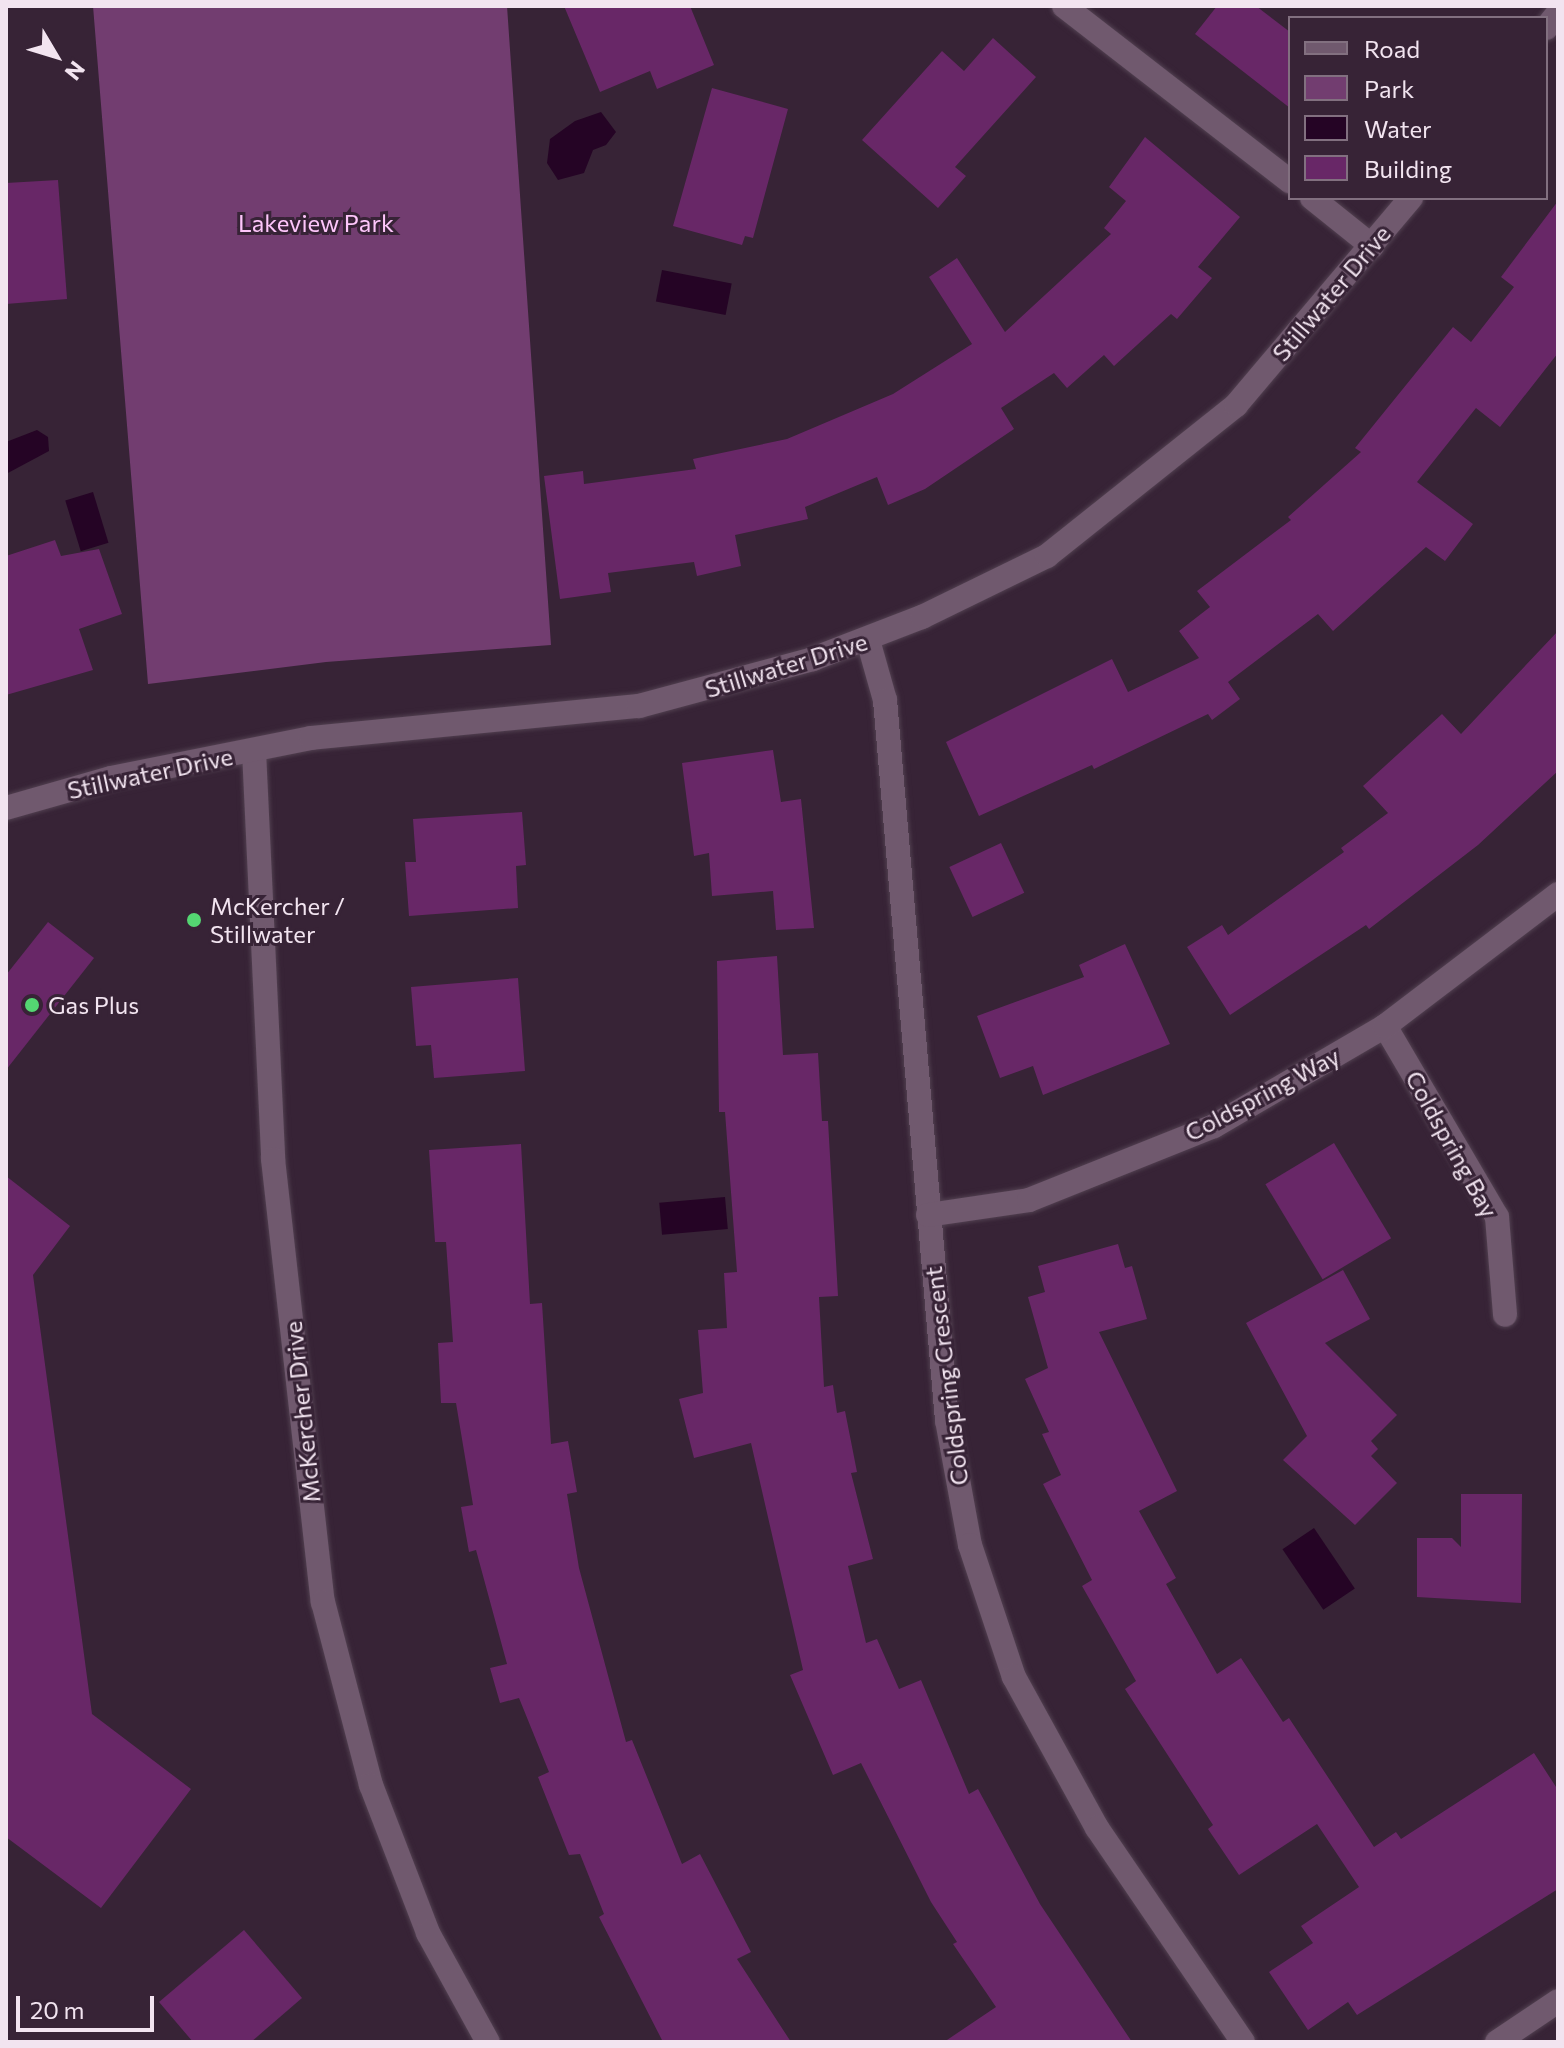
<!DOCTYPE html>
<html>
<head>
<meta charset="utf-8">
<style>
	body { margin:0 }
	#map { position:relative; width:1564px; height:2048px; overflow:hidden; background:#372336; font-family:Commissioner,sans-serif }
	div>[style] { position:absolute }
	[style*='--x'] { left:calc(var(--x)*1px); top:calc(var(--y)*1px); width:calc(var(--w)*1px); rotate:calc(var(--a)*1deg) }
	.green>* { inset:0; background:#723d70 }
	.water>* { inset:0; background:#250425; transform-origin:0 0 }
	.building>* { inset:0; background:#682767; transform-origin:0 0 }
	.roads { filter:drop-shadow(0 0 2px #514050) drop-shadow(0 0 2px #514050) }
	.minor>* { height:24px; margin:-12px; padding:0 12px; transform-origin:12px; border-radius:12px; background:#70596e }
	.tertiary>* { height:24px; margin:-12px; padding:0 12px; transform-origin:12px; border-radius:12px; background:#70596e }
	.dots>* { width:22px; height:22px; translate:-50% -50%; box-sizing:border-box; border:4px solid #372336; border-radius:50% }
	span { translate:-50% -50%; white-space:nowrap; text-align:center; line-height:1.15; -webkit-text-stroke:6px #372336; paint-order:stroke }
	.park-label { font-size:24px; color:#fec6fb }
	.street-label { font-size:24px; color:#f2e4f0 }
	.poi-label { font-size:24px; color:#f2e4f0 }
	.left { translate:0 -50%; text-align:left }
	.frame { position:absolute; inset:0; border:8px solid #f2e4f0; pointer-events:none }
	.legend { position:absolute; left:1288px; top:16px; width:260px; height:184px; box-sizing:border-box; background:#372336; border:2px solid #827080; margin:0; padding:10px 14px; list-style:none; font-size:24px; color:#f2e4f0 }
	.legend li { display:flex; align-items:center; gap:16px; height:40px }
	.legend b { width:40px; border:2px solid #827080 }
	.north { position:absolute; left:16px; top:16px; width:80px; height:80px; -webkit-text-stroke:6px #372336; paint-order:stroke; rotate:128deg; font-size:22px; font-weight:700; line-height:32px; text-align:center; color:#f2e4f0 }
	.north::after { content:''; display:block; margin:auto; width:28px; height:36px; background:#f2e4f0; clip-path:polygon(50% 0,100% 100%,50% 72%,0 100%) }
	.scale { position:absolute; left:16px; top:1996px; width:138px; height:36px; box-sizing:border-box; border:4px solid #f2e4f0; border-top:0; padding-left:10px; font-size:24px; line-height:28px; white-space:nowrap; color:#f2e4f0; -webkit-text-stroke:6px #372336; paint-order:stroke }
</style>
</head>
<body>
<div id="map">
	<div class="green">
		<i style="clip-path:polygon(93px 6px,507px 6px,551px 645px,326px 662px,148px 684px)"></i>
	</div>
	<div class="water">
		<i style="clip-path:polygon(601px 112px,616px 132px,606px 145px,593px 150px,584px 173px,558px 180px,547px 163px,550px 139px,575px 121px)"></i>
		<i style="left:662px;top:270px;width:71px;height:32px;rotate:11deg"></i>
		<i style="clip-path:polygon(37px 430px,48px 437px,49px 451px,6px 474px,6px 442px)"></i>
		<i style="left:93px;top:492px;width:53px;height:29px;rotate:73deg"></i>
		<i style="left:725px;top:1197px;width:32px;height:66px;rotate:85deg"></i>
		<i style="left:1314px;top:1528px;width:73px;height:38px;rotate:56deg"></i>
	</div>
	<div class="building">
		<i style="clip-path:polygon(564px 6px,690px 6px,714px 65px,657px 89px,650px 71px,600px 92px)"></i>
		<i style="clip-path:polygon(1217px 6px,1256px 6px,1290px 32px,1290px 108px,1195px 34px)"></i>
		<i style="clip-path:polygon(993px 38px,1036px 77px,955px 167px,966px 176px,938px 208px,862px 140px,942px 51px,964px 71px)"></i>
		<i style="clip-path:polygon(712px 88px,788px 109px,753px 238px,745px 236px,742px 245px,673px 226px)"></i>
		<i style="clip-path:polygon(1145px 137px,1240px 217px,1198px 267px,1212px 278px,1177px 319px,1171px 314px,1114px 366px,1104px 355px,1067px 388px,1054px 373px,1001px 408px,1014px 429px,925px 489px,888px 505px,877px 477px,805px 507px,808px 519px,735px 535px,741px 566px,697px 576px,694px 562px,608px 573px,611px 592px,560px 599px,544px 476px,583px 471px,584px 484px,696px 469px,693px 459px,787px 439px,893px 394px,972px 344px,929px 277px,957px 258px,1005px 332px,1111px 234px,1104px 228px,1126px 201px,1109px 187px)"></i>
		<i style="clip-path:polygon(58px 180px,67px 299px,6px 304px,6px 183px)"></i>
		<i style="clip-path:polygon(1558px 201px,1558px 353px,1500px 427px,1476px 408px,1417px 482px,1473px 524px,1445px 561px,1426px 547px,1333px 631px,1318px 614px,1228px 682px,1240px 699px,1212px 720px,1208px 714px,1094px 769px,1092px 765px,979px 816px,946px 742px,1112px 659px,1128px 692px,1199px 658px,1179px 631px,1210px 607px,1197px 591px,1291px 520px,1288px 517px,1361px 452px,1355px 448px,1453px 327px,1471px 342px,1514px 287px,1501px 277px)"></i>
		<i style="clip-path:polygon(55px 540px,61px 556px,99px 549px,122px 614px,79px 629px,93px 670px,6px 695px,6px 556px)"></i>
		<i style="clip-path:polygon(1558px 631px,1558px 771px,1478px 845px,1369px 929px,1366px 925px,1230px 1015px,1187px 947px,1222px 925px,1228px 935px,1344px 852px,1341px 848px,1388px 813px,1363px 786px,1442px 714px,1461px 734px)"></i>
		<i style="clip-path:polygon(773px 750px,781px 802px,801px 799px,814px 928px,776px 930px,773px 891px,712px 896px,709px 853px,694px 856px,682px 763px)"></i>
		<i style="clip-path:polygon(522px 812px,526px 865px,516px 866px,518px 908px,409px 916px,405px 862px,416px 862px,413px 819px)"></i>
		<i style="left:1001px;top:843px;width:55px;height:57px;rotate:65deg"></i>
		<i style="clip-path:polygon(48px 922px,94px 958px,6px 1070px,6px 975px)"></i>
		<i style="clip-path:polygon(1125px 944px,1170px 1044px,1043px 1095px,1033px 1066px,1000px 1078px,977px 1016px,1084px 977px,1079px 965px)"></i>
		<i style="clip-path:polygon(777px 956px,783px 1055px,818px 1053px,822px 1121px,828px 1121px,838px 1296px,819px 1297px,824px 1387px,833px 1385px,837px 1413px,845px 1411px,857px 1472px,851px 1473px,873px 1559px,848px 1566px,866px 1643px,877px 1639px,899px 1689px,921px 1680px,969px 1794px,978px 1789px,1040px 1904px,1132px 2042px,944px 2042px,996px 2007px,953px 1944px,957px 1942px,931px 1902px,861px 1763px,833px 1775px,790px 1675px,803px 1670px,751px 1443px,694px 1458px,679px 1399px,703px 1393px,698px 1330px,727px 1328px,724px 1273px,737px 1272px,725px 1112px,719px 1112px,717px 961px)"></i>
		<i style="clip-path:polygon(518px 978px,525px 1071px,434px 1078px,431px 1045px,416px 1046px,411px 987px)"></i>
		<i style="left:1334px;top:1143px;width:111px;height:80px;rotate:59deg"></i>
		<i style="clip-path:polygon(521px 1144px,530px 1304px,542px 1303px,551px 1444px,568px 1441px,577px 1492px,567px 1494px,579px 1568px,626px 1742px,632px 1740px,682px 1864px,700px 1854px,751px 1952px,737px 1959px,791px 2042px,663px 2042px,599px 1917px,604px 1914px,580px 1854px,569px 1855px,538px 1777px,549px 1772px,519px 1698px,500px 1703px,490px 1668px,507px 1664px,476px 1550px,469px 1552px,461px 1507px,473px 1505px,456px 1403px,441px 1403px,438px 1343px,453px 1342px,446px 1242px,435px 1242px,429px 1150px)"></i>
		<i style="clip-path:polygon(6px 1176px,70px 1226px,33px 1275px,92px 1714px,191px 1789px,101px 1908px,6px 1837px)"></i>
		<i style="clip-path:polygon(1118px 1244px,1125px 1268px,1132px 1266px,1147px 1319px,1099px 1332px,1177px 1491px,1139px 1511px,1176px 1578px,1166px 1584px,1217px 1674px,1241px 1658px,1283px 1722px,1289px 1718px,1374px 1847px,1396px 1832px,1401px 1839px,1534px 1753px,1558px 1790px,1558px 1889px,1357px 2015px,1348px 2002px,1308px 2030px,1269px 1972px,1313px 1943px,1301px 1926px,1359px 1887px,1317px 1824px,1239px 1875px,1208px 1829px,1213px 1825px,1125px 1689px,1136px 1681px,1082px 1586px,1092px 1580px,1043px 1484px,1061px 1475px,1042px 1434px,1049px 1432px,1025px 1379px,1048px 1368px,1028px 1297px,1045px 1292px,1038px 1266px)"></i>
		<i style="clip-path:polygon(1343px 1270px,1370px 1319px,1325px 1343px,1397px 1415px,1371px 1441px,1378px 1449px,1371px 1456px,1397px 1483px,1355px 1525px,1283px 1460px,1307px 1436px,1246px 1323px)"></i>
		<i style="clip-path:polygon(1461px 1494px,1522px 1494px,1521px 1603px,1417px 1597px,1417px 1538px,1452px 1538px,1461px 1547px)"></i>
		<i style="clip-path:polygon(244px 1930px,302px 1998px,251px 2042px,193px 2042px,159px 2002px)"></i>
	</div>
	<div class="roads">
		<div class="minor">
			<i style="--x:1064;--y:6;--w:286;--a:37.8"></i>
			<i style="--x:1312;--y:198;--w:77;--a:38.7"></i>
			<i style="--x:868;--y:640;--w:62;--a:74.2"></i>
			<i style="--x:885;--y:700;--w:723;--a:85.08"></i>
			<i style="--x:947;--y:1420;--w:127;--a:79.6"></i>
			<i style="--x:970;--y:1545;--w:139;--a:71.6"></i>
			<i style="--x:1014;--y:1677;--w:172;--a:61.2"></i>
			<i style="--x:1097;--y:1828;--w:259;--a:55.7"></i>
			<i style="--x:1385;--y:1026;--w:221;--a:59.6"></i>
			<i style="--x:1497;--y:1217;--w:98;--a:85.3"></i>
			<i style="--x:928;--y:1215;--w:102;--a:-8.4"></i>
			<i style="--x:1029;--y:1200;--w:199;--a:-21.8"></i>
			<i style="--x:1214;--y:1126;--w:198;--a:-30.3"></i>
			<i style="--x:1385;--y:1026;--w:218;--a:-37.3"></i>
			<i style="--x:1497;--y:2042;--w:73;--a:-33.9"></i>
		</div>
		<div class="tertiary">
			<i style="--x:1546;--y:28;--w:19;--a:-51"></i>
			<i style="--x:254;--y:751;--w:408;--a:87.3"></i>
			<i style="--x:273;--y:1159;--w:446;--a:83.6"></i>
			<i style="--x:323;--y:1602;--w:189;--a:75.3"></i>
			<i style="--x:371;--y:1785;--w:159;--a:68.9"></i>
			<i style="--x:428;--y:1933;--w:124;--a:61.2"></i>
			<i style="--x:6;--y:808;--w:109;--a:-15.9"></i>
			<i style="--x:111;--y:778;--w:204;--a:-11.3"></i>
			<i style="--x:311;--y:738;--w:330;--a:-5.6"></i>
			<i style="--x:639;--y:706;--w:180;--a:-15.1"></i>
			<i style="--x:813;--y:659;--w:117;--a:-21.1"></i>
			<i style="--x:922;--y:617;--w:139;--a:-26"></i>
			<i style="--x:1047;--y:556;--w:242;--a:-38.6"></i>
			<i style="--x:1236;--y:405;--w:271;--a:-49.8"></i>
		</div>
	</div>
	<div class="dots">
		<i style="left:194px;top:920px;background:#54d672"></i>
		<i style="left:32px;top:1005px;background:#54d672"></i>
	</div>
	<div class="park-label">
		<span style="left:316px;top:223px">Lakeview Park</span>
	</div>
	<div class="street-label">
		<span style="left:1331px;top:293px;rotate:-50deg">Stillwater Drive</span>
		<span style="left:786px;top:665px;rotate:-17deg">Stillwater Drive</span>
		<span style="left:150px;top:773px;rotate:-12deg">Stillwater Drive</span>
		<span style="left:1262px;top:1094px;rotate:-28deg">Coldspring Way</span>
		<span style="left:1452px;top:1144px;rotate:61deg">Coldspring Bay</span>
		<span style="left:946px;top:1376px;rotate:-97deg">Coldspring Crescent</span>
		<span style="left:302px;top:1412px;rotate:-96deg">McKercher Drive</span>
	</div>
	<div class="poi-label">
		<span class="left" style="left:210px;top:920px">McKercher /<br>Stillwater</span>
		<span class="left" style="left:48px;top:1005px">Gas Plus</span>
	</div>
	<div class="frame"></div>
	<ul class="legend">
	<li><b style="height:10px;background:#70596e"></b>Road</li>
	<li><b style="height:22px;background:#723d70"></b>Park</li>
	<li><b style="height:22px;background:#250425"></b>Water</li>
	<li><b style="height:22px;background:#682767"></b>Building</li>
	</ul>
	<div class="north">N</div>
	<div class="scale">20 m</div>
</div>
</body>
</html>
